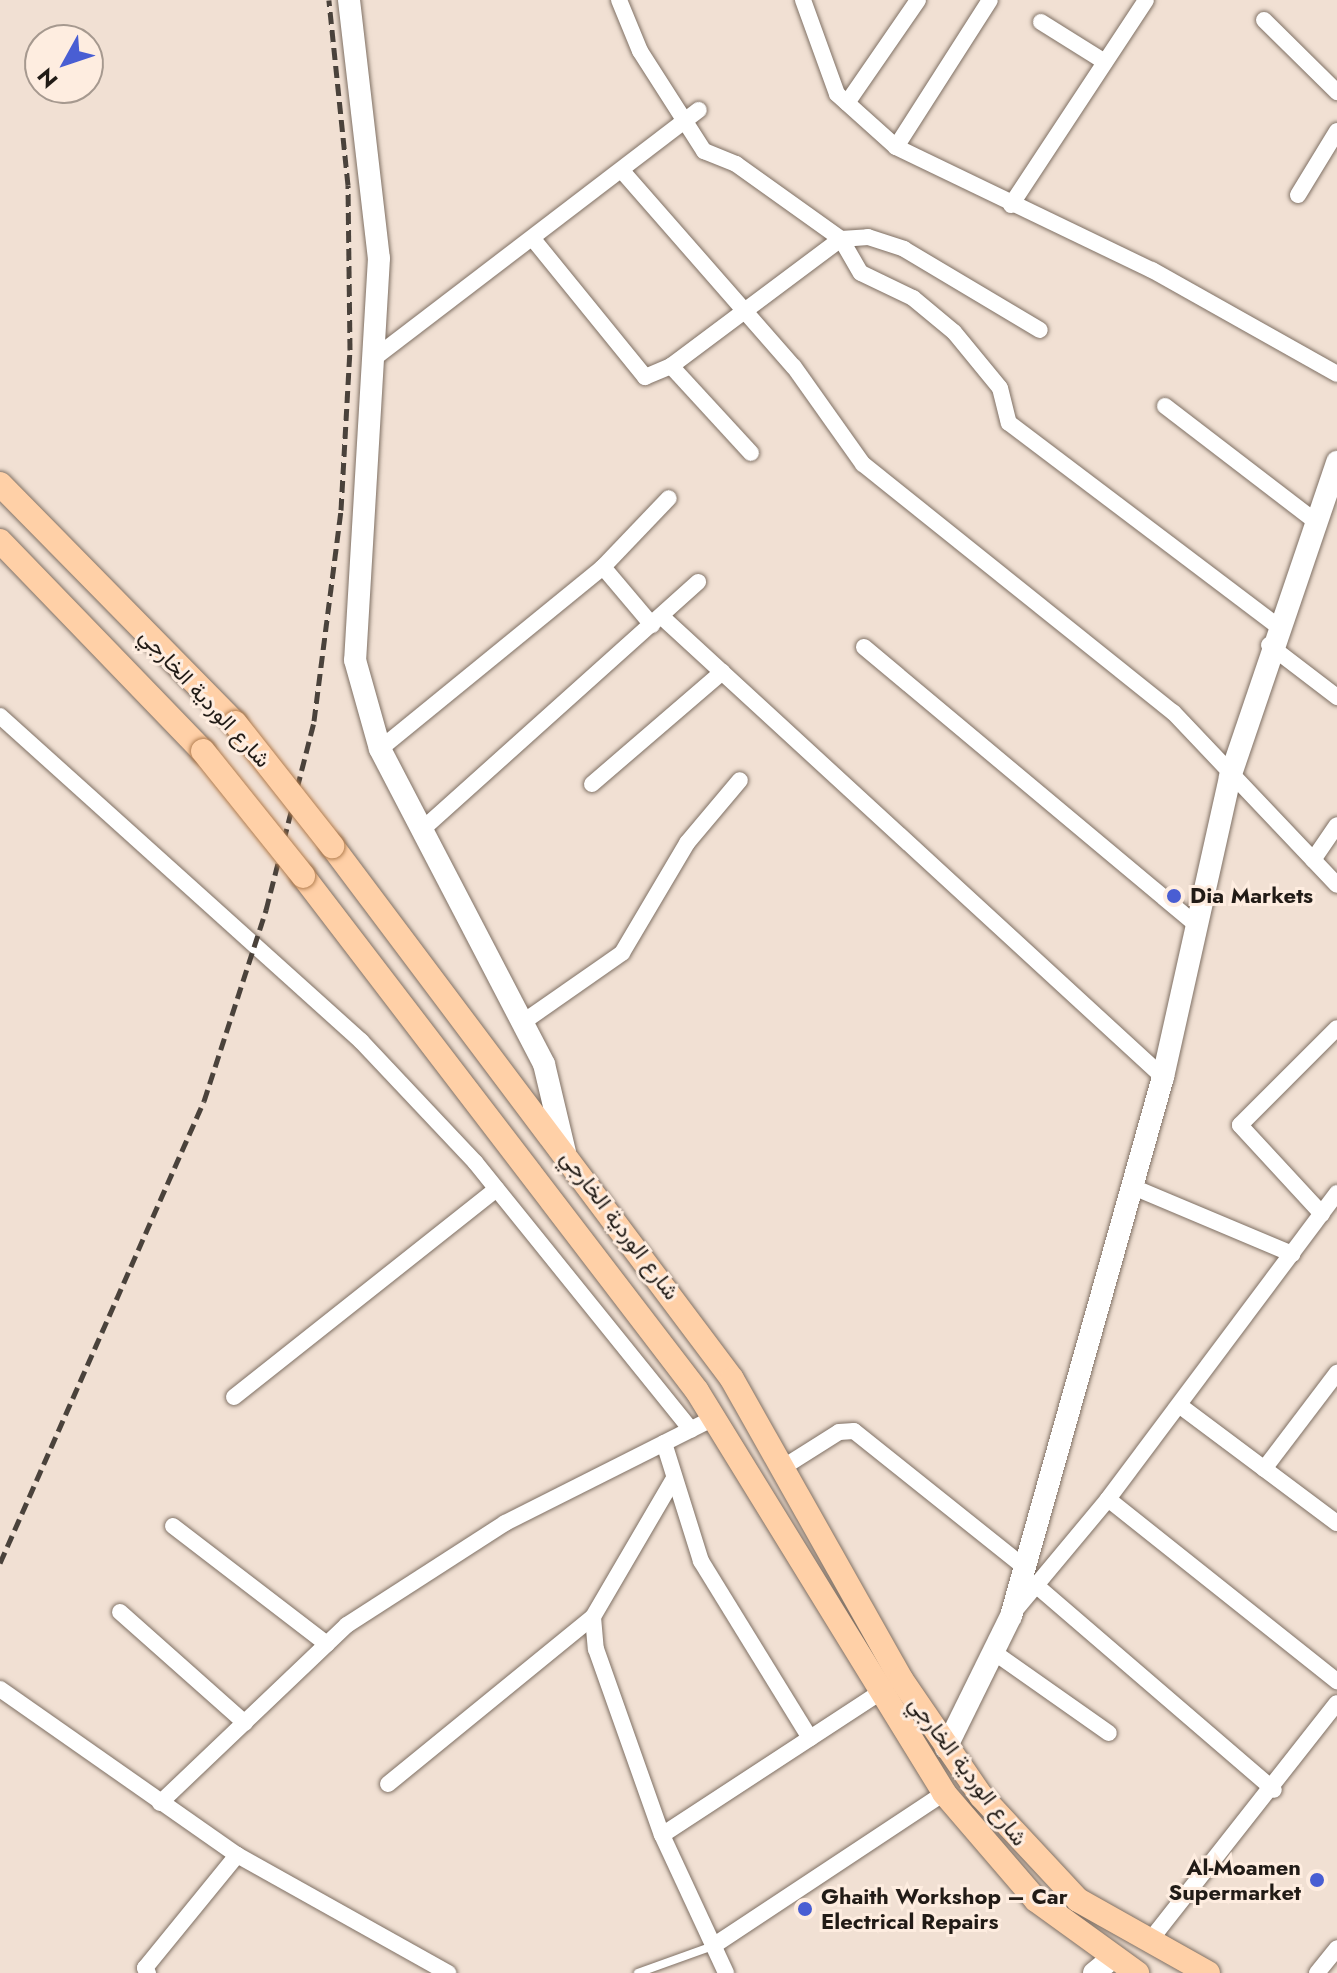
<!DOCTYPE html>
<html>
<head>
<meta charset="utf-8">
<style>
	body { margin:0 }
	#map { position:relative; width:1337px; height:1973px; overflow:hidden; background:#f1e0d3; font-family:Jost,Vazirmatn,sans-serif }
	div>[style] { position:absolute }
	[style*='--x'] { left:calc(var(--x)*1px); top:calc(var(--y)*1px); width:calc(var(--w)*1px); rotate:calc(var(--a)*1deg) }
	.roads { filter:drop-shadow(0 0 2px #7f7064) drop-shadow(0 0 2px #7f7064) }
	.lane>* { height:8px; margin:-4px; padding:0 4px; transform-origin:4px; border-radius:4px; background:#fff }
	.street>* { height:16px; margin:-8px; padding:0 8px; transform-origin:8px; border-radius:8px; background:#fff }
	.secondary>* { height:22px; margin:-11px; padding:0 11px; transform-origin:11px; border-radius:11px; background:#fff }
	.primary>* { height:24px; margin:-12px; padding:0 12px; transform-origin:12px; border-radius:12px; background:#ffd0a7 }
	.rail>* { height:5px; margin-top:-2.5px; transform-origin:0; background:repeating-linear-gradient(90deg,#4a423b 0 12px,transparent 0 18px) }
	.bridges { filter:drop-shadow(0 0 2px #b17c4e) drop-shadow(0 0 2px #b17c4e) }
	.primary-bridge>* { height:24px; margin:-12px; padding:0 12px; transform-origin:12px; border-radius:12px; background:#ffd0a7 }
	.dots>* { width:22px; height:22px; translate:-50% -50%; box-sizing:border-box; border:4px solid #feede0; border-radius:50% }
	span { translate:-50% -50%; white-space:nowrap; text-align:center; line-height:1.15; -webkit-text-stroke:6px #feede0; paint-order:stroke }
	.street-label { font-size:22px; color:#211b16 }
	.poi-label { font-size:22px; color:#211b16; font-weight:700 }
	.left { translate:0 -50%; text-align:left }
	.right { translate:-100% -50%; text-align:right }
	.north { position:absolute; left:24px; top:24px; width:80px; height:80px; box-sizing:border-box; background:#feede0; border:2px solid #a6998f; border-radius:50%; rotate:230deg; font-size:22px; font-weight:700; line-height:32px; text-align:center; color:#211b16 }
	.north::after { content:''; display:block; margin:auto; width:28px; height:36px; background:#495ed3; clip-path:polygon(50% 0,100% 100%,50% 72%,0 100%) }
</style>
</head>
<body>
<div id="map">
	<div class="roads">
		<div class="lane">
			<i style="--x:638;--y:1973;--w:80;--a:-19.8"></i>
		</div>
		<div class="street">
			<i style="--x:619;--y:0;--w:55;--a:67.6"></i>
			<i style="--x:640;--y:51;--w:119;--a:57.4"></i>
			<i style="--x:704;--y:151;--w:35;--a:22"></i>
			<i style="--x:736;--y:164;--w:129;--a:35.5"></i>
			<i style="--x:841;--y:239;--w:39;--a:60"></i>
			<i style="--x:861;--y:273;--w:58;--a:25.7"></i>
			<i style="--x:913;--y:298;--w:53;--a:39.7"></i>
			<i style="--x:954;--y:332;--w:72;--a:50.6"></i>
			<i style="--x:1000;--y:388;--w:36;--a:76"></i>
			<i style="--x:1009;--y:423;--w:335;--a:37.1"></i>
			<i style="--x:803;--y:0;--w:100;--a:70.1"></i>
			<i style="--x:837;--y:94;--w:79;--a:41.9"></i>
			<i style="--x:896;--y:147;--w:284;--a:25.7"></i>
			<i style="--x:1152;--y:270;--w:212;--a:29.3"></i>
			<i style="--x:1264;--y:20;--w:103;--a:44.6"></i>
			<i style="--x:1041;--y:22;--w:75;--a:32"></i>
			<i style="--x:847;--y:103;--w:125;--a:-55.4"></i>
			<i style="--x:896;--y:147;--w:174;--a:-57.4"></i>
			<i style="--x:623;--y:172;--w:259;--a:48.8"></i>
			<i style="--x:794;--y:367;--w:119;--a:54.6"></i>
			<i style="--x:863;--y:464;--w:397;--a:38.7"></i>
			<i style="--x:1173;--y:712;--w:238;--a:46.5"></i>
			<i style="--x:1298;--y:195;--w:75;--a:-58.6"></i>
			<i style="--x:1011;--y:205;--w:245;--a:-56.6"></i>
			<i style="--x:533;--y:239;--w:178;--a:50.9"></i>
			<i style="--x:645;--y:377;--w:28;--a:-23"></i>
			<i style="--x:671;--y:366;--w:212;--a:-36.8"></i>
			<i style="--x:841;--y:239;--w:27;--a:-4"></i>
			<i style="--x:868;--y:237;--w:38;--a:18"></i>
			<i style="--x:904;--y:249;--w:158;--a:30.8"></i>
			<i style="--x:373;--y:359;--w:410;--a:-37.4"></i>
			<i style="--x:671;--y:366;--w:118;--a:47.4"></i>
			<i style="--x:1165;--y:406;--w:189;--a:37.5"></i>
			<i style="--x:603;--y:567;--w:76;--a:49.8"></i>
			<i style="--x:661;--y:616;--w:682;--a:42.56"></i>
			<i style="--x:1269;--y:645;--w:86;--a:37.4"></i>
			<i style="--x:864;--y:647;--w:429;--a:39.9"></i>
			<i style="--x:0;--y:716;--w:486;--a:42"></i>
			<i style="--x:361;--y:1041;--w:166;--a:46.7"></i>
			<i style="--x:475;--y:1162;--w:344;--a:51.1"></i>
			<i style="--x:380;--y:749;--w:288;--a:-39.2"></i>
			<i style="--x:603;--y:567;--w:95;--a:-46.3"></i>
			<i style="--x:592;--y:784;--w:172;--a:-40.7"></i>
			<i style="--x:425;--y:827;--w:367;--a:-41.9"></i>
			<i style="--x:1313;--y:860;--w:42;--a:-55.6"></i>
			<i style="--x:526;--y:1020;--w:117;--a:-34.9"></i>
			<i style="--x:622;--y:953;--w:128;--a:-59.4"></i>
			<i style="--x:687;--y:843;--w:82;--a:-49.9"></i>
			<i style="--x:1133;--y:1187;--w:173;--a:22.8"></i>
			<i style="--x:1322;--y:1214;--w:121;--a:-132.7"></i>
			<i style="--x:1240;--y:1125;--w:137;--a:-45"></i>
			<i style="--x:234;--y:1397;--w:335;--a:-38.4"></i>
			<i style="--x:1179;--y:1405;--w:197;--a:36.8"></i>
			<i style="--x:664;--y:1443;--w:124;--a:72.6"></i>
			<i style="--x:701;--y:1561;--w:208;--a:58.4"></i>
			<i style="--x:782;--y:1468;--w:67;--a:-32.3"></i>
			<i style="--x:839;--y:1432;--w:15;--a:-4"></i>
			<i style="--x:854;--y:1431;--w:215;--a:38.6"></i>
			<i style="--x:1264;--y:1469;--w:121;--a:-52.8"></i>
			<i style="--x:673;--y:1480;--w:159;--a:120.3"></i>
			<i style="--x:593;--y:1617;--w:32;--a:85"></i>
			<i style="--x:596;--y:1649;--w:197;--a:70.5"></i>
			<i style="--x:662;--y:1835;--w:152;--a:65.1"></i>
			<i style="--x:1108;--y:1499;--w:293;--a:38.5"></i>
			<i style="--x:173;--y:1526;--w:194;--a:37.5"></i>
			<i style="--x:1038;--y:1587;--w:311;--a:40.7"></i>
			<i style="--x:120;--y:1612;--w:167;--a:41.6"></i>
			<i style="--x:1013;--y:1613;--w:148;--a:-50.2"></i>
			<i style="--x:1108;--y:1499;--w:382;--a:-53.2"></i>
			<i style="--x:995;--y:1653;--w:139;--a:35.1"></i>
			<i style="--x:0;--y:1689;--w:289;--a:35"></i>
			<i style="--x:237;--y:1855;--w:242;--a:29.2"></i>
			<i style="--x:388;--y:1784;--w:264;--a:-39.2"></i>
			<i style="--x:160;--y:1803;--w:258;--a:-43.6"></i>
			<i style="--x:347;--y:1625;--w:188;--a:-32.8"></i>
			<i style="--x:505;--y:1523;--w:234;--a:-26.7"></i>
			<i style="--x:662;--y:1835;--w:259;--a:-33.2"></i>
			<i style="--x:1148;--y:1943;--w:305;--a:-51.8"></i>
			<i style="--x:713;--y:1946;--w:277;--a:-33.5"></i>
			<i style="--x:148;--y:1973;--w:6;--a:-121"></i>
			<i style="--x:145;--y:1968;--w:146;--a:-50.8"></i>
			<i style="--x:1317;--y:1973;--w:32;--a:-51"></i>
		</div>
		<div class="secondary">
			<i style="--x:349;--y:0;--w:260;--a:83.4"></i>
			<i style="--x:379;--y:258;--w:403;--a:93.4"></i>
			<i style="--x:355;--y:660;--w:92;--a:74.3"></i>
			<i style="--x:380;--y:749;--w:355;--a:62.5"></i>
			<i style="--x:544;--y:1064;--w:90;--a:76.6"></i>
			<i style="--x:946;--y:1748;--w:147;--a:-63.8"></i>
			<i style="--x:1011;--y:1616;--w:560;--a:-74.25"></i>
			<i style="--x:1163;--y:1077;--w:307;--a:-77.4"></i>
			<i style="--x:1230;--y:777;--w:333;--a:-71.2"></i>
			<i style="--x:1094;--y:1973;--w:22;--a:-39"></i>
		</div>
		<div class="primary">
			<i style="--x:0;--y:484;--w:335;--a:45.5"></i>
			<i style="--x:0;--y:541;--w:292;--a:46"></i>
			<i style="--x:332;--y:846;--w:666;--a:53.11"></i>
			<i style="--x:732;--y:1379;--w:344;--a:60.6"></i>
			<i style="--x:901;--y:1679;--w:142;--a:55.6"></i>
			<i style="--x:981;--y:1796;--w:142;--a:47"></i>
			<i style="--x:1078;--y:1900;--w:149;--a:29.3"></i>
			<i style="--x:303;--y:876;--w:648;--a:52.58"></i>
			<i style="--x:697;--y:1391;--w:472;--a:58.4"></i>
			<i style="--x:944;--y:1793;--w:141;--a:49.3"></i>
			<i style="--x:1036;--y:1900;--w:125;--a:35.9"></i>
		</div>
	</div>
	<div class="rail">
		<i style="--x:0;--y:1563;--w:505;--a:-66.18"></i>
		<i style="--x:204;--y:1101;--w:201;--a:-72"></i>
		<i style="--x:266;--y:910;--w:195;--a:-75.7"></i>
		<i style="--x:314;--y:721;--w:213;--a:-82.7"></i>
		<i style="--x:341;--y:510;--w:160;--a:-86.8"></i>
		<i style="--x:350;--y:350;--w:165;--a:-90.7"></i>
		<i style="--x:348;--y:185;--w:186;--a:-95.9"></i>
	</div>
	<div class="bridges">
		<div class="primary-bridge">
			<i style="--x:235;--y:723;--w:157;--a:51.7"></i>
			<i style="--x:203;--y:751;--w:160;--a:51.3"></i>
		</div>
	</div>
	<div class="dots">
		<i style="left:1174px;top:896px;background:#495ed3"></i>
		<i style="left:1317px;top:1880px;background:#495ed3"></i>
		<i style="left:805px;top:1909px;background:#495ed3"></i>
	</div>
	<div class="street-label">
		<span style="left:205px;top:698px;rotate:47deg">شارع الوردية الخارجي</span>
		<span style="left:620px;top:1225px;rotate:53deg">شارع الوردية الخارجي</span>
		<span style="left:968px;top:1771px;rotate:53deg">شارع الوردية الخارجي</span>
	</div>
	<div class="poi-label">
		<span class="left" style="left:1190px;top:896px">Dia Markets</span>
		<span class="right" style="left:1301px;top:1880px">Al-Moamen<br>Supermarket</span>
		<span class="left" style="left:821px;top:1909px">Ghaith Workshop – Car<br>Electrical Repairs</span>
	</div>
	<div class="north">N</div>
</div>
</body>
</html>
